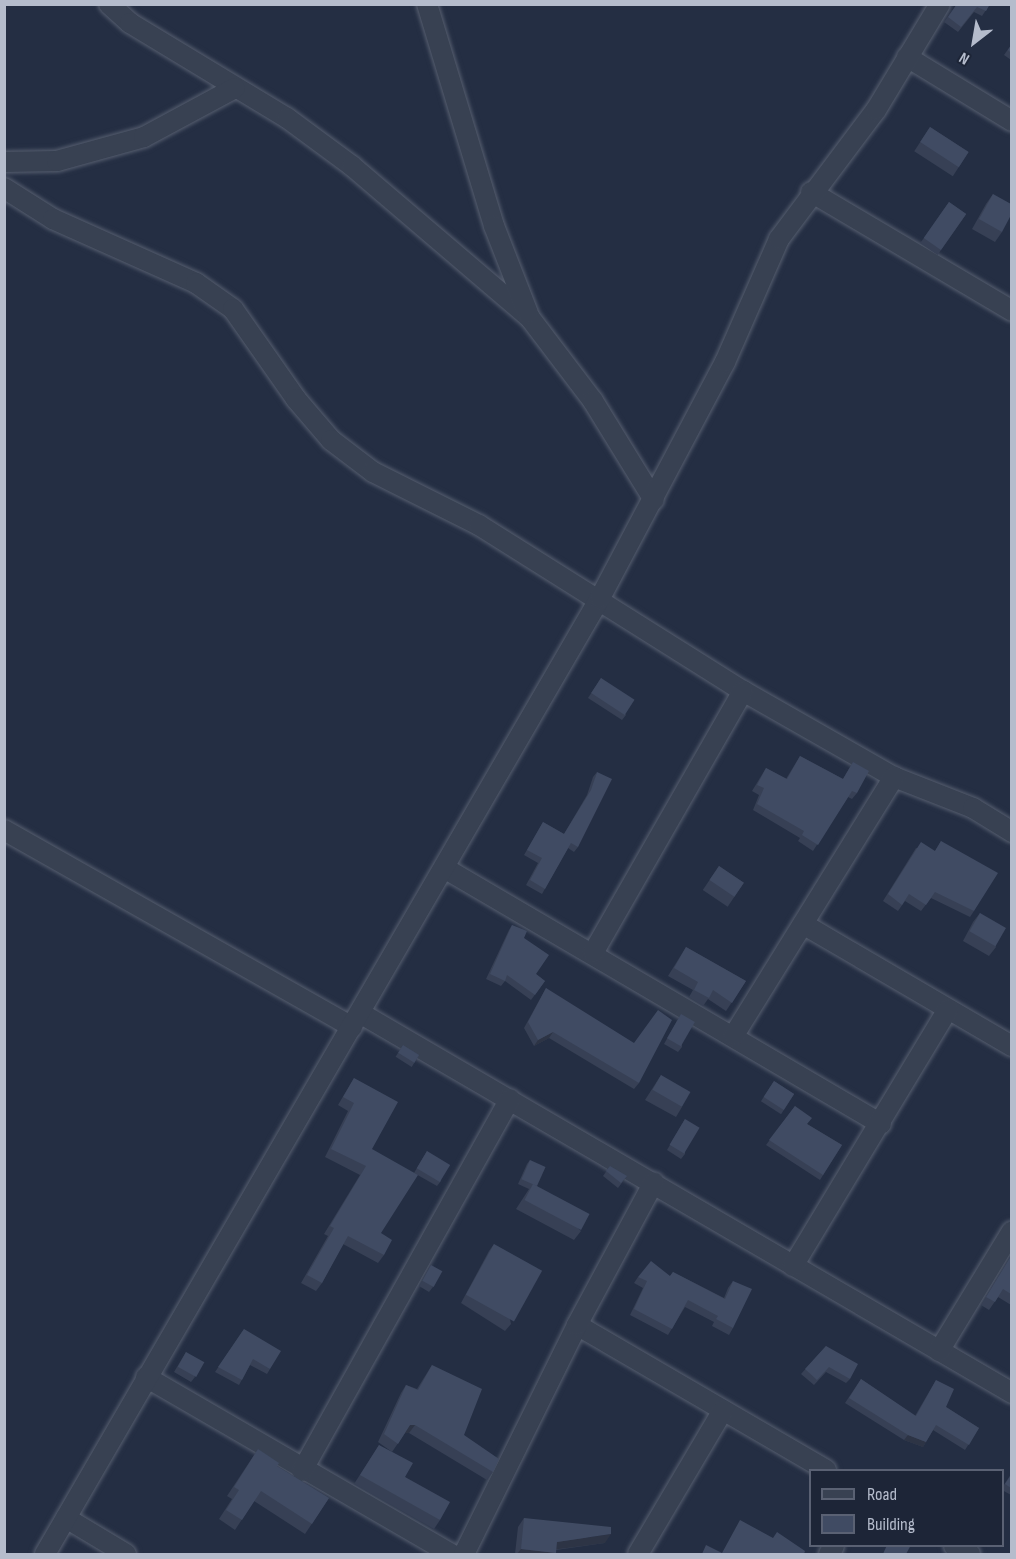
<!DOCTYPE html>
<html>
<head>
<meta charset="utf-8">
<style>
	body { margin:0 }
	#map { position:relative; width:1016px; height:1559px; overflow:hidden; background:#242e43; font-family:"Sofia Sans Condensed",sans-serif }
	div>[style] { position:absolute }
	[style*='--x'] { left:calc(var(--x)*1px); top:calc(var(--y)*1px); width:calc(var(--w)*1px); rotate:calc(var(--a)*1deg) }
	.roads { filter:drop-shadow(0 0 2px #565e6f) drop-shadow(0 0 2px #565e6f) }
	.street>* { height:20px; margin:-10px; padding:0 10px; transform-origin:10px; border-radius:10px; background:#384152 }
	.wall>* { inset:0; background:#374055; transform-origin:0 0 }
	.shaded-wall>* { inset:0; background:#2d3445 }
	.building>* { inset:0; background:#404b63; transform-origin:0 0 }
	span { translate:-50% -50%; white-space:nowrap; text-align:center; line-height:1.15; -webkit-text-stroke:6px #1d2537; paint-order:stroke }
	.frame { position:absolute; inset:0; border:6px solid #b5bccc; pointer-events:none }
	.legend { position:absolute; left:809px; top:1469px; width:195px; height:78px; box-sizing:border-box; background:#1d2537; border:2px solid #5a6173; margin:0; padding:8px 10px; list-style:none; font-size:18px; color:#b5bccc }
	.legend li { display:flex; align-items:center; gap:12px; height:30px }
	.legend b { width:30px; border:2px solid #5a6173 }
	.north { position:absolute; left:944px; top:12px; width:60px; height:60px; -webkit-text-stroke:4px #1d2537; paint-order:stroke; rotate:211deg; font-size:16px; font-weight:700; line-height:24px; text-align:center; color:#b5bccc }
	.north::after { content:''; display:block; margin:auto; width:21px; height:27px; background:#b5bccc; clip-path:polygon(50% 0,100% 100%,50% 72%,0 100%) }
</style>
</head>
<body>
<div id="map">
	<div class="roads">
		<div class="street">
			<i style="--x:109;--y:4;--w:28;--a:42"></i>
			<i style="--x:130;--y:23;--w:184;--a:31.2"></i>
			<i style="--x:287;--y:118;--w:81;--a:36.4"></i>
			<i style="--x:352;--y:166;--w:234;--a:40.5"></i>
			<i style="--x:530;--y:318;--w:104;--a:52.8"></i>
			<i style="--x:593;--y:401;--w:116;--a:58.4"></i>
			<i style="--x:427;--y:4;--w:232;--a:73.2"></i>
			<i style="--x:494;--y:226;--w:93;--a:68.7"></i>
			<i style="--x:907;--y:57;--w:123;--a:31.4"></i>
			<i style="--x:4;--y:162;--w:53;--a:-1.1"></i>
			<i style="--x:57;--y:161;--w:90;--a:-15.4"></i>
			<i style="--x:144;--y:137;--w:103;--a:-28.3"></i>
			<i style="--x:4;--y:188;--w:58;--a:32.3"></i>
			<i style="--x:53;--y:219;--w:157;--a:24.1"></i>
			<i style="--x:196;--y:283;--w:45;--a:35.1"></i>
			<i style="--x:233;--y:309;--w:110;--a:55"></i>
			<i style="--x:296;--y:399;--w:54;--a:49.5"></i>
			<i style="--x:331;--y:440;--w:53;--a:37.3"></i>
			<i style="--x:373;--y:472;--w:119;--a:26.6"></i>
			<i style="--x:479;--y:525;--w:312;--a:32.2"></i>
			<i style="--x:743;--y:691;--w:174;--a:29.7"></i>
			<i style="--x:894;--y:777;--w:85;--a:21.4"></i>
			<i style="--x:973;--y:808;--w:46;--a:31.6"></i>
			<i style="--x:811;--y:192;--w:234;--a:30.6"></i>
			<i style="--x:4;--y:830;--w:400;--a:29.5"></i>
			<i style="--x:446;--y:869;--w:504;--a:30.38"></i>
			<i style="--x:803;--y:924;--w:242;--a:30.3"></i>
			<i style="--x:593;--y:953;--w:302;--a:-60.2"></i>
			<i style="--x:360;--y:1013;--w:755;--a:30.23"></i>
			<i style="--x:734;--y:1035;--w:304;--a:-58.2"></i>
			<i style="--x:793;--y:1266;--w:300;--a:-58.9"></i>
			<i style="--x:577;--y:1325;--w:288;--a:30.2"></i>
			<i style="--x:939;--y:1351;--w:140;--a:-58.7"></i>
			<i style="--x:146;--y:1377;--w:353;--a:30.1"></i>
			<i style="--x:302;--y:1471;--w:426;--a:-60.8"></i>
			<i style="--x:66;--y:1518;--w:70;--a:31"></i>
			<i style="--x:954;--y:1546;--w:18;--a:27"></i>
			<i style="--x:45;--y:1554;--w:1105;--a:-59.86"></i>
			<i style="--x:600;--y:598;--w:267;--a:-62.1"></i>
			<i style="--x:725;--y:362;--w:134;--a:-66.3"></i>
			<i style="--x:779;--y:239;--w:161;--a:-53.1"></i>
			<i style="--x:876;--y:110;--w:124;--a:-58.9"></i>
			<i style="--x:464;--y:1554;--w:255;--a:-63.7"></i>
			<i style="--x:577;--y:1325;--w:162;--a:-61.7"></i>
			<i style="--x:638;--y:1554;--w:167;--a:-59.4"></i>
			<i style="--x:829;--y:1554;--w:9;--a:-58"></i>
		</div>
	</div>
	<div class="wall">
		<i style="clip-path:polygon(957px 4px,990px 4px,982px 16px,974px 12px,958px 32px,944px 22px)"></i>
		<i style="clip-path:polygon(1011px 45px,1011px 60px,1004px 55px)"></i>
		<i style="left:930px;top:127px;width:46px;height:29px;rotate:33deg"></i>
		<i style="clip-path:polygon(993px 194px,1002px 232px,995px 242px,972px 229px,986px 204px)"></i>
		<i style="left:949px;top:202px;width:21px;height:50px;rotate:35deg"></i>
		<i style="clip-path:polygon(601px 678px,626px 715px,622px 720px,588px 698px)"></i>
		<i style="clip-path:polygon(800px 756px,843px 779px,853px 762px,857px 793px,852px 799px,848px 797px,813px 851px,798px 841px,800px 838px,753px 810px,759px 795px,752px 791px,766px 768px,786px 779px)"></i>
		<i style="clip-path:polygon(597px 772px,578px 847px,574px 852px,568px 848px,542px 894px,526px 885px,538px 863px,524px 855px,543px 822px,564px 834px,587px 795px,593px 777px)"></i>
		<i style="clip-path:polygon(941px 841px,974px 911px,970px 917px,931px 898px,921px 911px,905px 901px,898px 911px,883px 901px,916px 848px,935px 851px)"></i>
		<i style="left:719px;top:866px;width:30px;height:29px;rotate:34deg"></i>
		<i style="clip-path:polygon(980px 913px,996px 947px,989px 956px,963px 941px,973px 922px)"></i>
		<i style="clip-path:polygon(512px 925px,524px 938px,536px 974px,545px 981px,531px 1000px,505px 981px,501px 986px,486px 979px,509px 930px)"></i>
		<i style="clip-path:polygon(686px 947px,746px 981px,726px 1011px,708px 999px,703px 1006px,689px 997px,693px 990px,668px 976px)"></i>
		<i style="clip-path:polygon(546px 988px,639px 1083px,634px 1089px,549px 1038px,534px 1046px,524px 1028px)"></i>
		<i style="clip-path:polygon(681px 1014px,682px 1047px,678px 1052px,664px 1044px)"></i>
		<i style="left:403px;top:1045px;width:19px;height:14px;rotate:32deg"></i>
		<i style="clip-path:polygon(661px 1075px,682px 1107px,676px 1117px,645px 1100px)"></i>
		<i style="clip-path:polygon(354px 1078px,372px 1149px,381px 1233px,384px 1255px,378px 1263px,343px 1244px,322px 1283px,316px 1291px,301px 1283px,328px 1236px,324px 1234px,360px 1175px,325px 1157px,348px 1111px,338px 1105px)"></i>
		<i style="left:774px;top:1081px;width:24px;height:24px;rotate:33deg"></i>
		<i style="clip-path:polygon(795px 1106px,807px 1124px,842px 1145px,820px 1180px,766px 1145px)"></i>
		<i style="clip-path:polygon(685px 1119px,685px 1154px,681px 1159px,667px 1150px)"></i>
		<i style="clip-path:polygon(427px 1151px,441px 1181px,437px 1186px,414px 1173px)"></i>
		<i style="clip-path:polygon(530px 1160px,537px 1186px,581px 1231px,574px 1240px,516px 1209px,529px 1189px,518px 1184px,527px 1164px)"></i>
		<i style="clip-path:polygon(610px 1166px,627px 1176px,618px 1188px,603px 1176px)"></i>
		<i style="clip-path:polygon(494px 1244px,511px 1324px,505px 1331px,461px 1303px,489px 1251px)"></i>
		<i style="clip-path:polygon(1011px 1256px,1011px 1305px,998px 1297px,989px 1310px,981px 1305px)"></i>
		<i style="clip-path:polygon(431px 1265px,433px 1287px,429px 1292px,419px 1286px)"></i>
		<i style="clip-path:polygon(673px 1272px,724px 1298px,728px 1288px,733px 1281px,733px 1328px,729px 1335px,712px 1326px,714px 1322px,685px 1307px,668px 1335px,630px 1315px,643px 1288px,634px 1283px,638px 1277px,670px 1276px)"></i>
		<i style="clip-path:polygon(244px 1329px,270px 1369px,267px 1374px,250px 1365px,239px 1385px,215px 1372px)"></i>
		<i style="clip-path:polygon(826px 1346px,850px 1379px,846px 1383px,826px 1372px,814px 1385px,801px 1374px)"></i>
		<i style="clip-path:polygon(186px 1352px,195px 1377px,191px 1382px,174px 1372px)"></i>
		<i style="clip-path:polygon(432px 1365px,464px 1435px,493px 1472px,487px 1480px,409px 1433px,405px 1433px,392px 1452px,378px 1442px,401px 1393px,406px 1385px,417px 1389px)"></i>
		<i style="clip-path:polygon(861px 1379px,915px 1416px,936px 1380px,946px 1407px,979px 1428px,965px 1450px,933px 1430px,923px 1447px,904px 1440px,845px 1403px)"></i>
		<i style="clip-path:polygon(379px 1445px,440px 1520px,434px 1529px,354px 1484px)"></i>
		<i style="clip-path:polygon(258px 1449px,277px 1466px,329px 1498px,305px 1534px,254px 1501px,235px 1530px,219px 1519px,232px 1499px,227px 1496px)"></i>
		<i style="clip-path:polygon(1011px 1474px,1011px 1495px,1002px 1490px,1002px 1488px)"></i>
		<i style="clip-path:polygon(524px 1518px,605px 1543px,556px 1550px,555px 1554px,515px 1554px,518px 1527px)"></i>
	</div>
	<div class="shaded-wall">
		<i style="clip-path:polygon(553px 1032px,549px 1038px,534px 1046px,538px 1040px)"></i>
		<i style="clip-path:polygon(410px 1425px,415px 1425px,409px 1433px,404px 1433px)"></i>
		<i style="clip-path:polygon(908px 1435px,926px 1442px,923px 1447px,904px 1440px)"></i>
		<i style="clip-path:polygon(611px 1534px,605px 1543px,551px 1550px,557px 1542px)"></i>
		<i style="clip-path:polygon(521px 1549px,556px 1553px,555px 1554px,517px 1554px)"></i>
	</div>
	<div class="building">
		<i style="clip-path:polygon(957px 4px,990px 4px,986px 11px,977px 7px,961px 27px,948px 17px)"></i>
		<i style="clip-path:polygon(1011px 45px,1011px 53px,1008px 50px)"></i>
		<i style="left:930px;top:127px;width:46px;height:18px;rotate:33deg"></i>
		<i style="clip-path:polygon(993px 194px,1011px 204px,1011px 215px,1002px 232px,979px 219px)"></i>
		<i style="left:949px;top:202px;width:21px;height:44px;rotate:35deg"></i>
		<i style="left:601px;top:678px;width:40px;height:18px;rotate:33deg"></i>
		<i style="clip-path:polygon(800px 756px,843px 779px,853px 762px,869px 771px,857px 793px,852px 791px,818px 845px,802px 835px,804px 831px,757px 804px,764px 788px,757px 785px,766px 768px,787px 779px)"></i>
		<i style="clip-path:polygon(597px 772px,612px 779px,578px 847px,571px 843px,545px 889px,530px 880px,542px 858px,527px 850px,543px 822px,564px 834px,591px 790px)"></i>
		<i style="clip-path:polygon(941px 841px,998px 873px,974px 911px,935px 892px,926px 905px,909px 894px,902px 905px,888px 894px,921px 842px,935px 851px)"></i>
		<i style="left:719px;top:866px;width:30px;height:17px;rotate:34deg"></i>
		<i style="left:980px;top:913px;width:30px;height:21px;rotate:30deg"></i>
		<i style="clip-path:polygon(512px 925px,527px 931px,524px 938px,549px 955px,536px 974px,545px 981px,535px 995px,507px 975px,505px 981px,490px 974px)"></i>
		<i style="clip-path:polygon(686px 947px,746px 981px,732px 1003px,713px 990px,709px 998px,694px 990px,698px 982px,674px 968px)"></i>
		<i style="clip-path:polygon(546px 988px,634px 1043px,658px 1010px,672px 1020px,639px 1083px,553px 1032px,538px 1040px,528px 1022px)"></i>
		<i style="left:681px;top:1014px;width:16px;height:28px;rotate:30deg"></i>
		<i style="left:403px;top:1045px;width:19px;height:9px;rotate:32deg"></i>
		<i style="left:661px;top:1075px;width:34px;height:17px;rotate:30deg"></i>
		<i style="clip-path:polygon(354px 1078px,398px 1102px,372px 1149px,418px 1175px,381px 1233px,392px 1240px,384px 1255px,348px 1236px,322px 1283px,307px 1275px,334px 1228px,330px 1226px,366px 1166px,331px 1149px,354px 1103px,343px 1097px)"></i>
		<i style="left:774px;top:1081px;width:24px;height:19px;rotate:33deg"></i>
		<i style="clip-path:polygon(795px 1106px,812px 1118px,807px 1124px,842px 1145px,823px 1175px,769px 1140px)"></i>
		<i style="left:685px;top:1119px;width:17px;height:30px;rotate:31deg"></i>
		<i style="left:427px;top:1151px;width:27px;height:20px;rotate:31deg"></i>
		<i style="left:530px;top:1160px;width:17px;height:21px;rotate:24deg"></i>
		<i style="clip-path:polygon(610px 1166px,627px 1176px,621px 1183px,606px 1171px)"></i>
		<i style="left:533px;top:1184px;width:64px;height:18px;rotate:28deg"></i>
		<i style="left:494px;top:1244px;width:55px;height:58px;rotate:29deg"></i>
		<i style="clip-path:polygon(1011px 1256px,1011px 1294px,1003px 1289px,995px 1302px,986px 1297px)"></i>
		<i style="clip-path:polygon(651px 1261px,670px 1276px,673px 1272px,725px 1299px,733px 1281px,752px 1289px,733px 1328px,716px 1319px,718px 1316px,688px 1300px,672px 1329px,634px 1309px,647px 1281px,638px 1277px)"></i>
		<i style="left:431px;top:1265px;width:13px;height:18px;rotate:29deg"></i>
		<i style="clip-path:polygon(244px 1329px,281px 1351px,270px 1369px,253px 1359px,242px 1380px,218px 1367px)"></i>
		<i style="clip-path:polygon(826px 1346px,858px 1364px,850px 1379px,829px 1367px,817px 1380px,805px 1369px)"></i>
		<i style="left:186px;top:1352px;width:21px;height:17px;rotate:29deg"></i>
		<i style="clip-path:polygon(432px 1365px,482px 1389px,464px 1435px,499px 1459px,493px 1472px,415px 1425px,410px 1425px,398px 1444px,384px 1434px,406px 1385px,418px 1390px)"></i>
		<i style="clip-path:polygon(861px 1379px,916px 1416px,936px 1380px,954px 1389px,946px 1407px,979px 1428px,969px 1445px,936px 1425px,926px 1442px,908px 1435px,849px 1398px)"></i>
		<i style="clip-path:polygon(379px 1445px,413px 1463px,405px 1477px,450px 1502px,440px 1520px,360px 1475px)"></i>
		<i style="clip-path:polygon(258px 1449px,279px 1463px,277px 1466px,329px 1498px,312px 1524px,261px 1491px,242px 1520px,226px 1510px,239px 1490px,234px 1487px)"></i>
		<i style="clip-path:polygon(1011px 1475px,1011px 1488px,1005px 1484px)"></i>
		<i style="clip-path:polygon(524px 1518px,611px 1527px,611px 1534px,557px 1542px,556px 1553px,521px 1549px)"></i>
		<i style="clip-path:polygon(740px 1520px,773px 1538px,777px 1532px,805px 1551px,804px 1554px,702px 1554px,706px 1545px,722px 1553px)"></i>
		<i style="clip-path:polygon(887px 1545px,911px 1545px,906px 1554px,883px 1554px)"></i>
	</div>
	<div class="frame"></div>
	<ul class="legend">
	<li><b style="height:8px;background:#384152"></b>Road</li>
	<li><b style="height:16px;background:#404b63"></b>Building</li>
	</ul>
	<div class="north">N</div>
</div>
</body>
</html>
